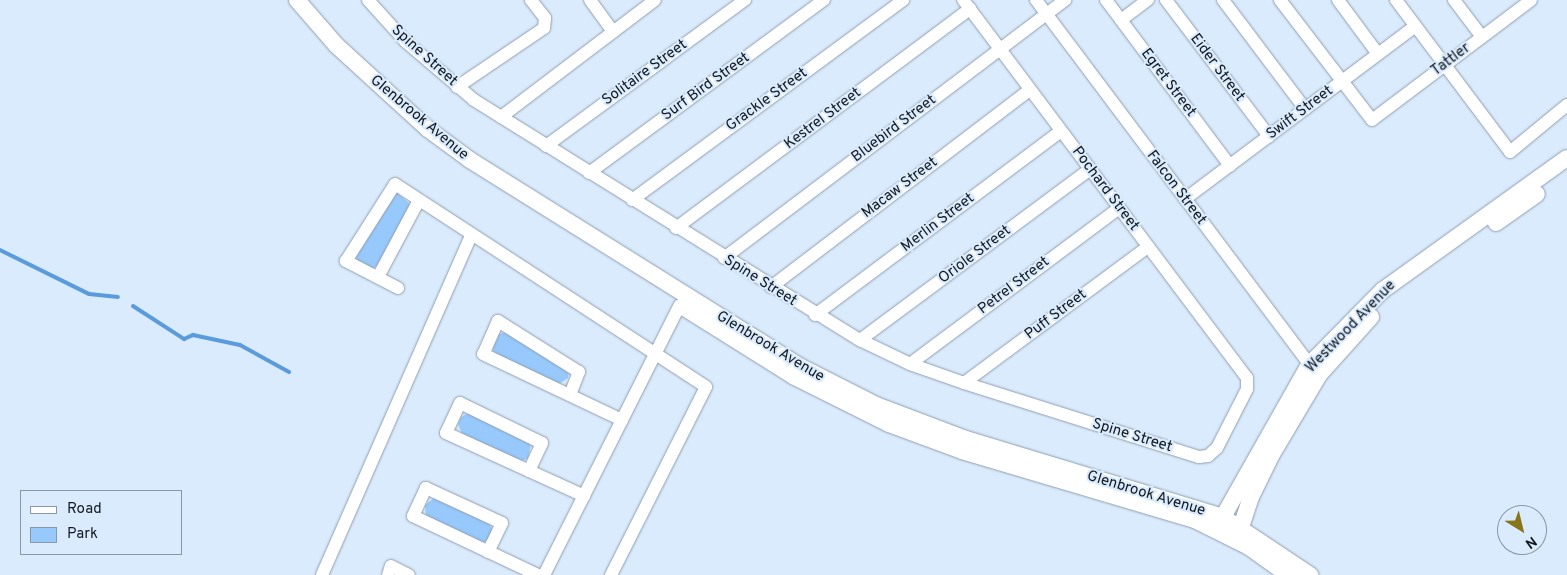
<!DOCTYPE html>
<html>
<head>
<meta charset="utf-8">
<style>
	body { margin:0 }
	#map { position:relative; width:1567px; height:575px; overflow:hidden; background:#daebfd; font-family:Overpass,sans-serif }
	div>[style] { position:absolute }
	[style*='--x'] { left:calc(var(--x)*1px); top:calc(var(--y)*1px); width:calc(var(--w)*1px); rotate:calc(var(--a)*1deg) }
	.green>* { inset:0; background:#97c9fd }
	.stream>* { height:4px; margin:-2px; padding:0 2px; transform-origin:2px; border-radius:2px; background:#5a9bdb }
	.roads { filter:drop-shadow(0 0 1px #8f9eaf) drop-shadow(0 0 1px #8f9eaf) }
	.minor>* { height:12px; margin:-6px; padding:0 6px; transform-origin:6px; border-radius:6px; background:#fff }
	.tertiary>* { height:16px; margin:-8px; padding:0 8px; transform-origin:8px; border-radius:8px; background:#fff }
	span { translate:-50% -50%; white-space:nowrap; text-align:center; line-height:1.15; -webkit-text-stroke:4px #daebfd; paint-order:stroke }
	.street-label { font-size:15px; color:#13191f }
	.legend { position:absolute; left:20px; top:490px; width:162px; height:65px; box-sizing:border-box; background:#daebfd; border:1px solid #8a97a4; margin:0; padding:6px 9px; list-style:none; font-size:15px; color:#13191f }
	.legend li { display:flex; align-items:center; gap:10px; height:25px }
	.legend b { width:25px; border:1px solid #8a97a4 }
	.north { position:absolute; left:1497px; top:505px; width:50px; height:50px; box-sizing:border-box; background:#daebfd; border:1px solid #8a97a4; border-radius:50%; rotate:144deg; font-size:14px; font-weight:700; line-height:20px; text-align:center; color:#13191f }
	.north::after { content:''; display:block; margin:auto; width:18px; height:22px; background:#897519; clip-path:polygon(50% 0,100% 100%,50% 72%,0 100%) }
</style>
</head>
<body>
<div id="map">
	<div class="green">
		<i style="clip-path:polygon(397px 193px,410px 204px,379px 265px,371px 269px,357px 261px,356px 256px,394px 194px)"></i>
		<i style="clip-path:polygon(505px 332px,569px 370px,568px 378px,559px 384px,496px 355px,492px 347px,497px 335px)"></i>
		<i style="clip-path:polygon(468px 413px,531px 444px,528px 458px,522px 461px,462px 434px,458px 424px,461px 417px)"></i>
		<i style="clip-path:polygon(434px 498px,489px 523px,492px 529px,489px 539px,482px 543px,426px 516px,425px 505px)"></i>
	</div>
	<div class="stream">
		<i style="--x:0;--y:250;--w:99;--a:26.3"></i>
		<i style="--x:89;--y:294;--w:29;--a:6"></i>
		<i style="--x:133;--y:306;--w:61;--a:32.9"></i>
		<i style="--x:184;--y:339;--w:10;--a:-24"></i>
		<i style="--x:193;--y:335;--w:48;--a:12"></i>
		<i style="--x:240;--y:345;--w:56;--a:28.9"></i>
	</div>
	<div class="roads">
		<div class="minor">
			<i style="--x:368;--y:0;--w:57;--a:47.9"></i>
			<i style="--x:406;--y:42;--w:89;--a:40.5"></i>
			<i style="--x:474;--y:100;--w:455;--a:31.9"></i>
			<i style="--x:860;--y:340;--w:55;--a:25.6"></i>
			<i style="--x:910;--y:364;--w:57;--a:19.4"></i>
			<i style="--x:964;--y:383;--w:246;--a:17.5"></i>
			<i style="--x:1199;--y:457;--w:9;--a:-6"></i>
			<i style="--x:1208;--y:456;--w:12;--a:-42"></i>
			<i style="--x:1217;--y:448;--w:66;--a:-63"></i>
			<i style="--x:1247;--y:389;--w:11;--a:-90"></i>
			<i style="--x:1247;--y:378;--w:473;--a:-126.9"></i>
			<i style="--x:590;--y:0;--w:39;--a:54"></i>
			<i style="--x:1036;--y:0;--w:464;--a:53.1"></i>
			<i style="--x:1106;--y:0;--w:207;--a:53.2"></i>
			<i style="--x:1166;--y:0;--w:171;--a:52.9"></i>
			<i style="--x:1223;--y:0;--w:136;--a:53"></i>
			<i style="--x:1280;--y:0;--w:151;--a:52.5"></i>
			<i style="--x:1372;--y:120;--w:199;--a:-37"></i>
			<i style="--x:1338;--y:0;--w:67;--a:53.5"></i>
			<i style="--x:1396;--y:0;--w:190;--a:53.1"></i>
			<i style="--x:1510;--y:152;--w:74;--a:-39.5"></i>
			<i style="--x:1454;--y:0;--w:46;--a:52.9"></i>
			<i style="--x:1121;--y:20;--w:34;--a:-37"></i>
			<i style="--x:457;--y:87;--w:105;--a:-34.1"></i>
			<i style="--x:544;--y:28;--w:10;--a:-84"></i>
			<i style="--x:545;--y:18;--w:23;--a:-128"></i>
			<i style="--x:501;--y:117;--w:193;--a:-37.2"></i>
			<i style="--x:546;--y:146;--w:247;--a:-36.3"></i>
			<i style="--x:589;--y:173;--w:292;--a:-36.4"></i>
			<i style="--x:1185;--y:199;--w:288;--a:-36.9"></i>
			<i style="--x:632;--y:200;--w:337;--a:-36.4"></i>
			<i style="--x:676;--y:228;--w:367;--a:-36.7"></i>
			<i style="--x:724;--y:258;--w:428;--a:-37.1"></i>
			<i style="--x:378;--y:277;--w:85;--a:-61.9"></i>
			<i style="--x:771;--y:287;--w:325;--a:-37.3"></i>
			<i style="--x:398;--y:288;--w:59;--a:-152.6"></i>
			<i style="--x:346;--y:261;--w:91;--a:-57.5"></i>
			<i style="--x:395;--y:184;--w:371;--a:33.1"></i>
			<i style="--x:706;--y:387;--w:211;--a:116.8"></i>
			<i style="--x:815;--y:315;--w:307;--a:-36.8"></i>
			<i style="--x:860;--y:340;--w:287;--a:-36.6"></i>
			<i style="--x:910;--y:364;--w:261;--a:-36.7"></i>
			<i style="--x:964;--y:383;--w:229;--a:-36.5"></i>
			<i style="--x:570;--y:395;--w:25;--a:-69"></i>
			<i style="--x:579;--y:372;--w:96;--a:-147.8"></i>
			<i style="--x:498;--y:321;--w:36;--a:114"></i>
			<i style="--x:483;--y:354;--w:154;--a:25.4"></i>
			<i style="--x:529;--y:471;--w:31;--a:-65"></i>
			<i style="--x:542;--y:443;--w:91;--a:-154"></i>
			<i style="--x:460;--y:403;--w:33;--a:115"></i>
			<i style="--x:446;--y:433;--w:152;--a:24.5"></i>
			<i style="--x:488;--y:552;--w:32;--a:-64"></i>
			<i style="--x:502;--y:523;--w:84;--a:-155.3"></i>
			<i style="--x:426;--y:488;--w:31;--a:115"></i>
			<i style="--x:413;--y:516;--w:138;--a:25.3"></i>
			<i style="--x:322;--y:575;--w:371;--a:-66.3"></i>
			<i style="--x:388;--y:575;--w:9;--a:-72"></i>
			<i style="--x:391;--y:566;--w:20;--a:27"></i>
			<i style="--x:544;--y:575;--w:302;--a:-63.3"></i>
		</div>
		<div class="tertiary">
			<i style="--x:297;--y:0;--w:60;--a:49.1"></i>
			<i style="--x:336;--y:45;--w:125;--a:42.4"></i>
			<i style="--x:428;--y:129;--w:52;--a:36.4"></i>
			<i style="--x:470;--y:160;--w:390;--a:32"></i>
			<i style="--x:801;--y:367;--w:84;--a:26.9"></i>
			<i style="--x:876;--y:405;--w:96;--a:20.7"></i>
			<i style="--x:966;--y:439;--w:269;--a:16.9"></i>
			<i style="--x:1223;--y:517;--w:105;--a:33.7"></i>
			<i style="--x:1496;--y:223;--w:50;--a:-35.3"></i>
			<i style="--x:683;--y:307;--w:130;--a:32.1"></i>
			<i style="--x:793;--y:376;--w:107;--a:26.6"></i>
			<i style="--x:889;--y:424;--w:78;--a:20.3"></i>
			<i style="--x:962;--y:451;--w:243;--a:16.5"></i>
			<i style="--x:1195;--y:520;--w:60;--a:26.6"></i>
			<i style="--x:1249;--y:547;--w:48;--a:35.7"></i>
			<i style="--x:1219;--y:524;--w:183;--a:-60.5"></i>
			<i style="--x:1309;--y:365;--w:105;--a:-45.4"></i>
			<i style="--x:1383;--y:290;--w:226;--a:-35.7"></i>
			<i style="--x:1238;--y:536;--w:41;--a:-71.6"></i>
			<i style="--x:1251;--y:497;--w:46;--a:-64"></i>
			<i style="--x:1271;--y:456;--w:94;--a:-59.3"></i>
			<i style="--x:1319;--y:375;--w:78;--a:-48.1"></i>
		</div>
	</div>
	<div class="street-label">
		<span style="left:424px;top:56px;rotate:42deg">Spine Street</span>
		<span style="left:1451px;top:60px;rotate:-37deg">Tattler</span>
		<span style="left:1217px;top:68px;rotate:53deg">Eider Street</span>
		<span style="left:645px;top:73px;rotate:-36deg">Solitaire Street</span>
		<span style="left:1168px;top:83px;rotate:53deg">Egret Street</span>
		<span style="left:706px;top:87px;rotate:-36deg">Surf Bird Street</span>
		<span style="left:767px;top:100px;rotate:-36deg">Grackle Street</span>
		<span style="left:1300px;top:113px;rotate:-37deg">Swift Street</span>
		<span style="left:419px;top:118px;rotate:40deg">Glenbrook Avenue</span>
		<span style="left:823px;top:119px;rotate:-37deg">Kestrel Street</span>
		<span style="left:894px;top:129px;rotate:-37deg">Bluebird Street</span>
		<span style="left:900px;top:188px;rotate:-37deg">Macaw Street</span>
		<span style="left:1176px;top:188px;rotate:53deg">Falcon Street</span>
		<span style="left:1105px;top:189px;rotate:53deg">Pochard Street</span>
		<span style="left:938px;top:223px;rotate:-37deg">Merlin Street</span>
		<span style="left:975px;top:255px;rotate:-37deg">Oriole Street</span>
		<span style="left:760px;top:281px;rotate:32deg">Spine Street</span>
		<span style="left:1014px;top:286px;rotate:-37deg">Petrel Street</span>
		<span style="left:1056px;top:315px;rotate:-37deg">Puff Street</span>
		<span style="left:1351px;top:327px;rotate:-46deg">Westwood Avenue</span>
		<span style="left:770px;top:347px;rotate:31deg">Glenbrook Avenue</span>
		<span style="left:1132px;top:436px;rotate:17deg">Spine Street</span>
		<span style="left:1146px;top:494px;rotate:17deg">Glenbrook Avenue</span>
	</div>
	<ul class="legend">
	<li><b style="height:6px;background:#fff"></b>Road</li>
	<li><b style="height:14px;background:#97c9fd"></b>Park</li>
	</ul>
	<div class="north">N</div>
</div>
</body>
</html>
